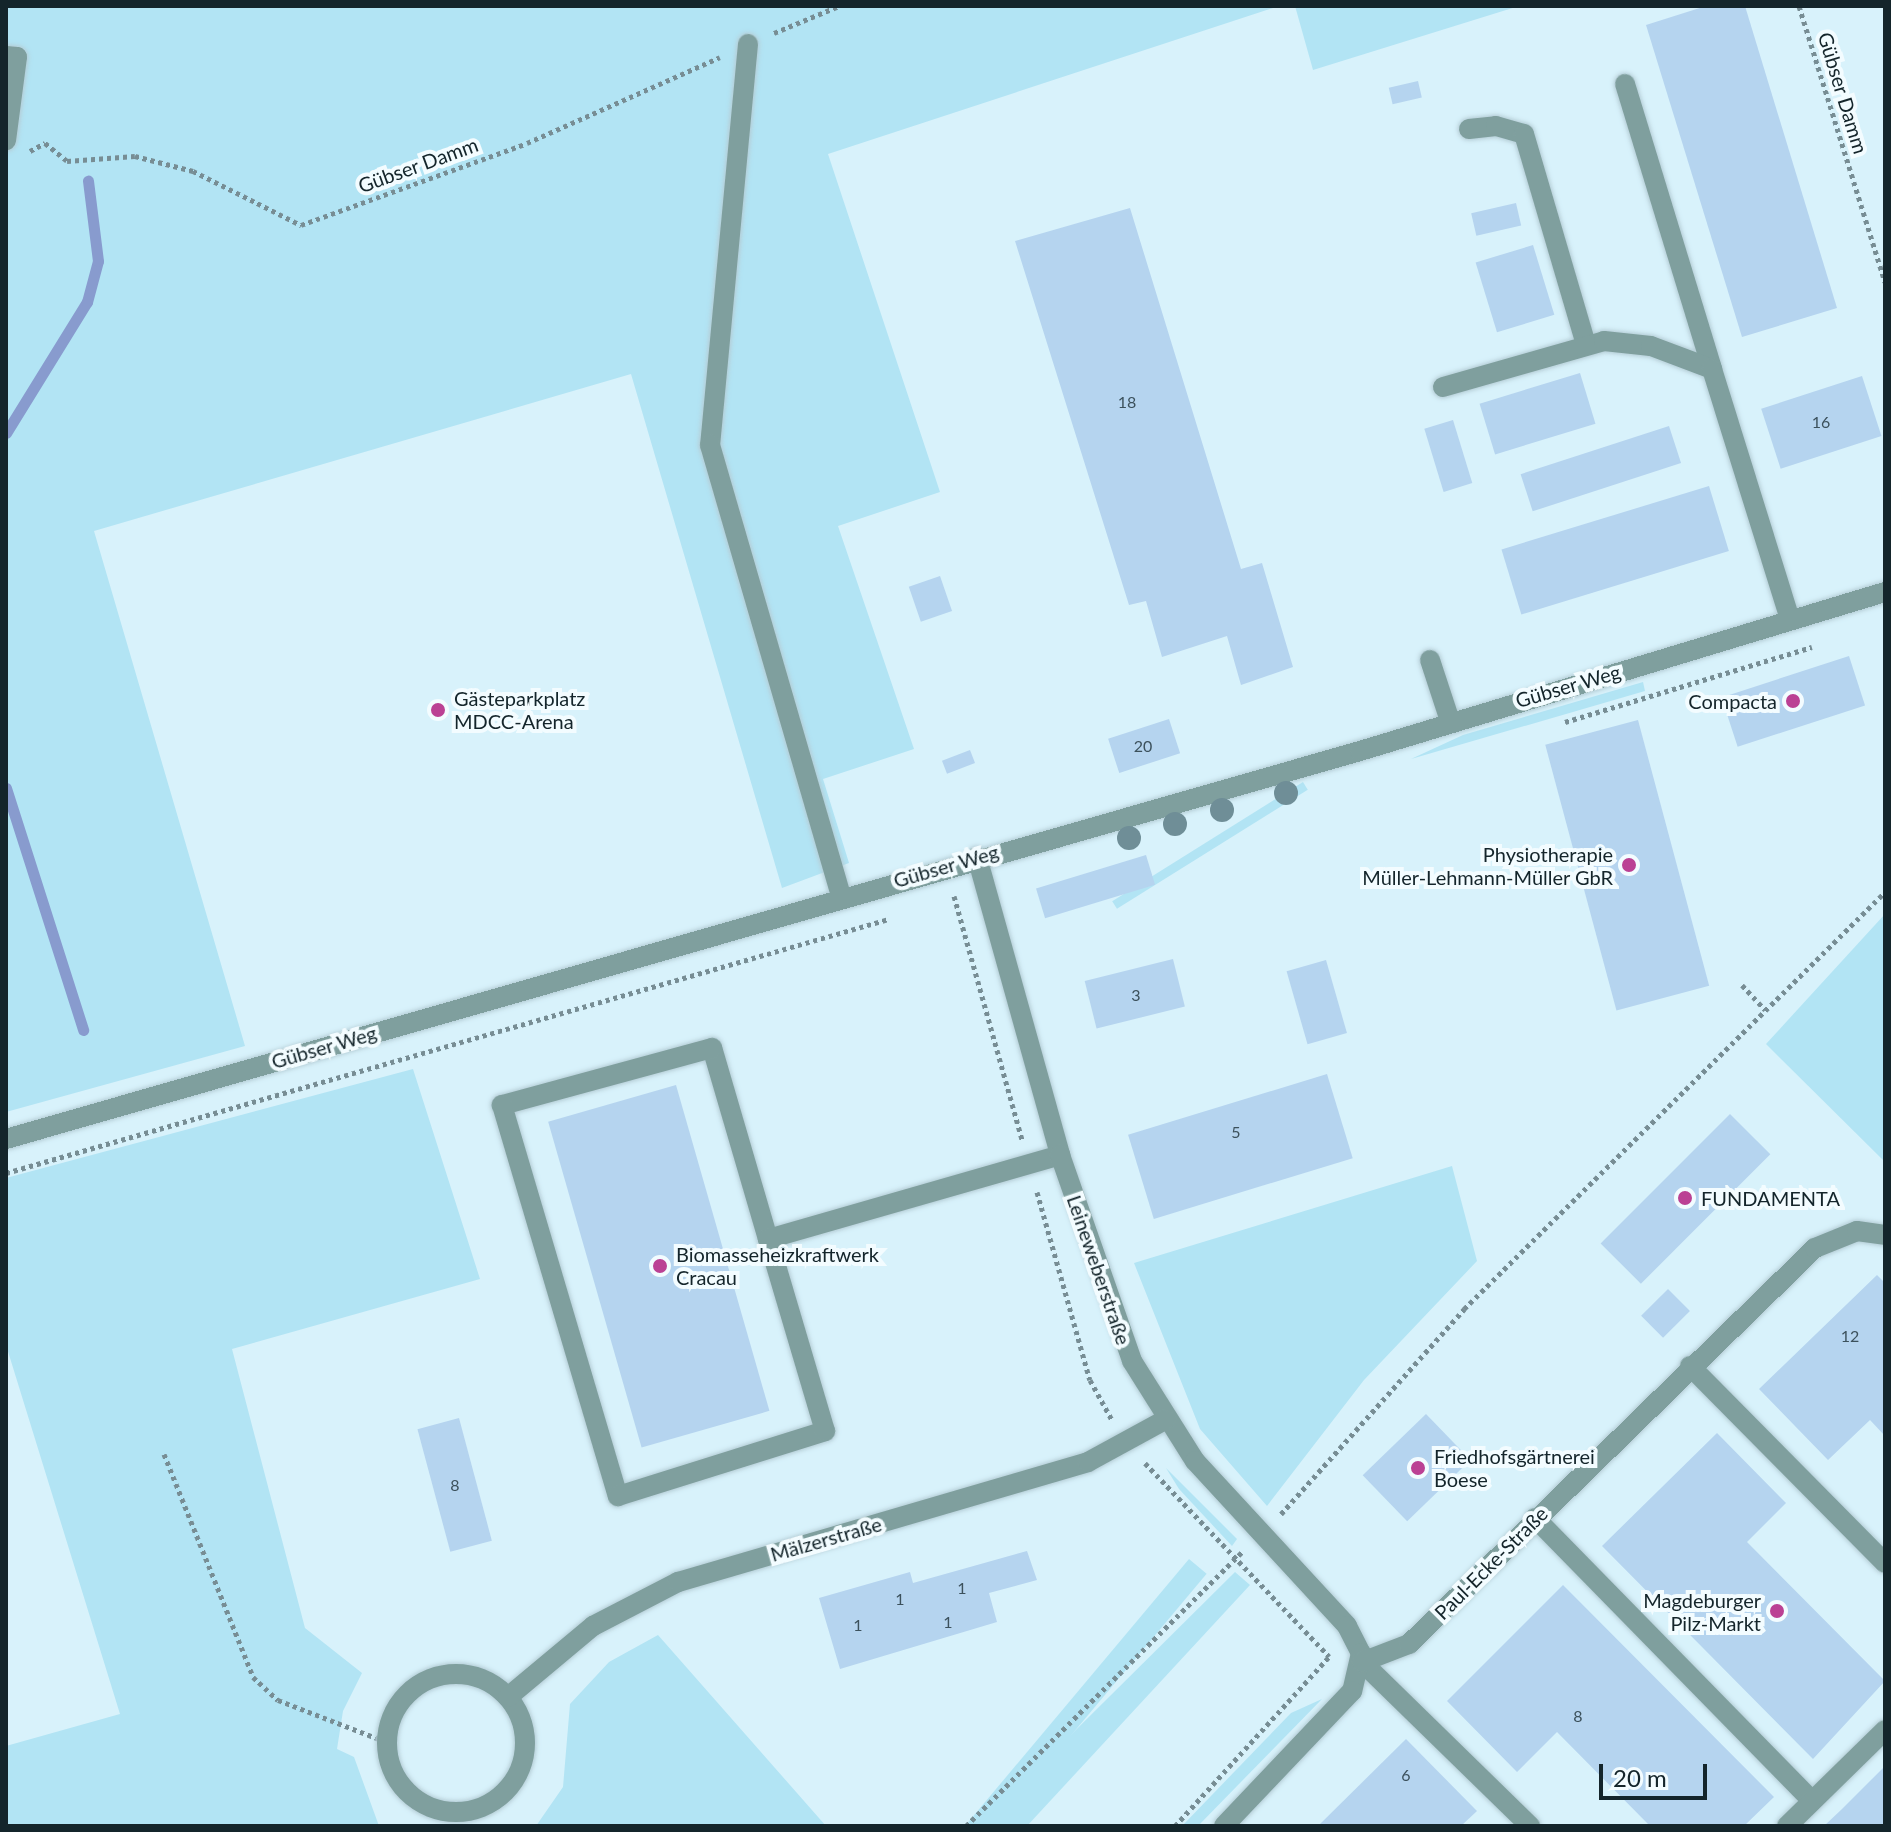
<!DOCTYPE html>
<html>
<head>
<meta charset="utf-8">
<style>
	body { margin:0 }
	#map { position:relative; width:1891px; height:1832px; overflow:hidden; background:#d8f2fb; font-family:Lato,sans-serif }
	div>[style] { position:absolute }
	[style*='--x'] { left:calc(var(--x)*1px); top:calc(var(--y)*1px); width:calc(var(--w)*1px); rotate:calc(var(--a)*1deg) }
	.green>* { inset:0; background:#b2e4f4; transform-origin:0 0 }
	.stream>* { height:11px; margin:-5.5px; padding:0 5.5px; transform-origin:5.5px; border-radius:5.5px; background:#889bce }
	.building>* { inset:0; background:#b5d4ef; transform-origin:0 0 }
	.path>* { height:5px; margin-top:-2.5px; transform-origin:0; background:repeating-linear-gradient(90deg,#778d94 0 4px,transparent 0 8px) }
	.roads { filter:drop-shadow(0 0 2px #b5cdd6) drop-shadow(0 0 2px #b5cdd6) }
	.lane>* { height:20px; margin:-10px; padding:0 10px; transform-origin:10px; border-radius:10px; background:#7f9f9e }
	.street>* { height:20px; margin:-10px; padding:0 10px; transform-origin:10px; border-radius:10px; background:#7f9f9e }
	.street>.ring { margin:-10px; padding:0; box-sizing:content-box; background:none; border:20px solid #7f9f9e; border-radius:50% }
	.trees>* { width:24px; height:24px; margin:-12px; border-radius:50%; background:#6f8e97 }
	.dots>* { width:22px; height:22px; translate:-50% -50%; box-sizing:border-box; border:4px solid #f3fcff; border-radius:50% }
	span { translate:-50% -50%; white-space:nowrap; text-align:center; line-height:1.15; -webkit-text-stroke:8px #f3fcff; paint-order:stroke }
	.number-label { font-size:16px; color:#3c515c }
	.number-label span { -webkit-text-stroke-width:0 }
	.street-label { font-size:20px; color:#14252b }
	.poi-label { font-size:20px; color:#14252b }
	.left { translate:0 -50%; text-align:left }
	.right { translate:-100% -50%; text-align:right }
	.frame { position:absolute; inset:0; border:8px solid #14252b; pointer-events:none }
	.scale { position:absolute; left:1599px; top:1764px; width:108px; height:36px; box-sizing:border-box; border:4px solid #14252b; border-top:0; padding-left:10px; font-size:24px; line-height:28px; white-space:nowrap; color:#14252b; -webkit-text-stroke:6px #f3fcff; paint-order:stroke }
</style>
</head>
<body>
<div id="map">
	<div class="green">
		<i style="clip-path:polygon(6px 6px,1279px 6px,828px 154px,940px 492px,838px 526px,914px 749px,823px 779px,849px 863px,782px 888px,631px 374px,94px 531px,245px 1046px,6px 1112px)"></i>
		<i style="clip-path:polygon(1295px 6px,1519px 6px,1313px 70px)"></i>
		<i style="clip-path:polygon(1643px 682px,1645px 691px,1411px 759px,1463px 735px)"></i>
		<i style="left:1303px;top:782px;width:9px;height:225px;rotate:58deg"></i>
		<i style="clip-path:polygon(1885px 914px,1885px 1162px,1766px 1044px)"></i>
		<i style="clip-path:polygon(413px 1069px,480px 1279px,232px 1349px,305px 1628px,362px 1673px,343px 1711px,337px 1749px,354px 1757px,379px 1826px,6px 1826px,6px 1746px,120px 1714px,6px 1345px,6px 1178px)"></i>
		<i style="clip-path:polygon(1452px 1166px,1477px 1261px,1364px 1380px,1267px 1506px,1200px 1429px,1134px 1263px)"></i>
		<i style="clip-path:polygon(1166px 1468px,1237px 1539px,1232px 1546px,1179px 1489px)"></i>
		<i style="left:1189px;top:1559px;width:23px;height:378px;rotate:40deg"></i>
		<i style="clip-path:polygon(1235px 1572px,1250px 1585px,1027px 1826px,979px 1826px)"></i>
		<i style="clip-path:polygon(658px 1635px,826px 1826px,536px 1826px,563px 1787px,570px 1704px,609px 1662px)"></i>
		<i style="clip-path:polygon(1322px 1699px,1198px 1826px,1182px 1826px,1291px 1713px)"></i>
	</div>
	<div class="stream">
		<i style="--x:6;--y:433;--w:154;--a:-58.3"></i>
		<i style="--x:87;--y:302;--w:42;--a:-75"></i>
		<i style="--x:98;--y:261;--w:81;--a:-97.1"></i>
		<i style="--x:6;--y:788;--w:254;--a:72.3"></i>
	</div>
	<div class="building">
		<i style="clip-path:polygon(1706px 6px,1745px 6px,1837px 308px,1742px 337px,1646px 25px)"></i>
		<i style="left:1418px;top:81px;width:17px;height:30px;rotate:77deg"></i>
		<i style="left:1516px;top:203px;width:23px;height:46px;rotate:77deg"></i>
		<i style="clip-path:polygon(1130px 208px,1241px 569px,1262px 563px,1293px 667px,1241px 685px,1227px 636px,1162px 657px,1146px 601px,1129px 605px,1015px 241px)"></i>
		<i style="left:1533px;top:245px;width:73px;height:60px;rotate:73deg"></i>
		<i style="left:1580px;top:373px;width:53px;height:105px;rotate:73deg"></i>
		<i style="left:1862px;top:376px;width:63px;height:106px;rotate:72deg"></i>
		<i style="left:1453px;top:420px;width:66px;height:30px;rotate:73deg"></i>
		<i style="left:1669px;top:426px;width:39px;height:156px;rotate:72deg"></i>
		<i style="left:1709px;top:486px;width:68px;height:217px;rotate:73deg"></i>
		<i style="left:940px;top:576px;width:37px;height:33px;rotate:71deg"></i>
		<i style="left:1849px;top:656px;width:52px;height:134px;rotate:72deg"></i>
		<i style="left:1169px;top:719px;width:36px;height:64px;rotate:72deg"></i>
		<i style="left:1638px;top:720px;width:275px;height:96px;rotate:75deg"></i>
		<i style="left:970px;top:750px;width:14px;height:30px;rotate:69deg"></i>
		<i style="left:1146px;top:855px;width:31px;height:115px;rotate:73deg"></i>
		<i style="left:1173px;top:959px;width:49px;height:91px;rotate:76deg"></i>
		<i style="left:1326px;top:960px;width:76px;height:41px;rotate:74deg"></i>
		<i style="left:1327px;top:1074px;width:88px;height:208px;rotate:73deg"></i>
		<i style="left:676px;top:1085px;width:339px;height:133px;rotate:74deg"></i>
		<i style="left:1730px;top:1114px;width:57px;height:183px;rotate:45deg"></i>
		<i style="clip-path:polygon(1877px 1275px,1885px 1283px,1885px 1436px,1870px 1420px,1828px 1460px,1759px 1389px)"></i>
		<i style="left:1668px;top:1289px;width:31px;height:38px;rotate:45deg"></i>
		<i style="left:1426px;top:1414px;width:64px;height:88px;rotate:46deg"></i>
		<i style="left:459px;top:1418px;width:127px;height:43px;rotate:75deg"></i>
		<i style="clip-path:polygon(1717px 1433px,1786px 1503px,1747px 1542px,1885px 1681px,1813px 1759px,1602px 1546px)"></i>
		<i style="clip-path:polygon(1027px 1551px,1037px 1580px,989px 1593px,997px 1622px,840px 1669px,819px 1598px,910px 1572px,913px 1583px)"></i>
		<i style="clip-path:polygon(1563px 1585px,1774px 1797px,1744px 1826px,1650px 1826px,1557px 1732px,1517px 1772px,1447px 1701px)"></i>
		<i style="clip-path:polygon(1406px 1739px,1477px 1811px,1461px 1826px,1318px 1826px)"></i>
		<i style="clip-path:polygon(1885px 1766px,1885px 1826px,1824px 1826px,1842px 1809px)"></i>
	</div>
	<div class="path">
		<i style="--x:1799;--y:6;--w:289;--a:72.7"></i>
		<i style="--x:774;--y:33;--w:70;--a:-22.6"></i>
		<i style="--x:30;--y:151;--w:17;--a:-28"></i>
		<i style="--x:45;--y:143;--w:28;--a:39"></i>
		<i style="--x:67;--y:161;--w:68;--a:-4.2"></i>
		<i style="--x:135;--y:156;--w:60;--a:14.5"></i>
		<i style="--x:193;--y:171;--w:121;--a:26.6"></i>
		<i style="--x:301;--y:225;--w:240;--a:-19.9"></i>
		<i style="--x:527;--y:143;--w:211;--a:-24"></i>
		<i style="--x:1565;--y:722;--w:258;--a:-16.9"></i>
		<i style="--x:954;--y:896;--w:253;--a:74.4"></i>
		<i style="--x:1742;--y:985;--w:34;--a:47"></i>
		<i style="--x:6;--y:1173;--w:919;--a:-16.05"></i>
		<i style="--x:1037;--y:1192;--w:195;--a:74.3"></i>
		<i style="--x:1090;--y:1380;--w:46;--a:61.2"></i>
		<i style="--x:164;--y:1454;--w:240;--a:68.2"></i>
		<i style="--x:253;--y:1677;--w:34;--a:43"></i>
		<i style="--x:278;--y:1700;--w:117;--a:21.1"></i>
		<i style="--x:1145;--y:1463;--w:267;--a:46.4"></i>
		<i style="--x:1281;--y:1514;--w:275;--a:-48.2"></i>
		<i style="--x:1464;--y:1309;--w:593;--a:-44.73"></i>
		<i style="--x:966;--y:1826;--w:390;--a:-44.8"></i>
		<i style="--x:1175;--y:1826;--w:229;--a:-47.7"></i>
	</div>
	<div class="roads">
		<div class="lane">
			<i style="--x:748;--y:44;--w:403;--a:95.4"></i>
			<i style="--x:710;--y:445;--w:471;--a:73.8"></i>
			<i style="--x:1625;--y:84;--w:298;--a:73"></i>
			<i style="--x:1469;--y:129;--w:27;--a:-6"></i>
			<i style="--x:1496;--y:126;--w:29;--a:16"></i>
			<i style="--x:1524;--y:134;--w:219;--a:73.6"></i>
			<i style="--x:1443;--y:387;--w:167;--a:-15.9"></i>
			<i style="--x:1604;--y:341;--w:47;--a:6.1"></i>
			<i style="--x:1651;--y:346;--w:65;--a:20.7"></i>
			<i style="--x:1712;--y:369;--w:263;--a:72.7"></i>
			<i style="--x:1430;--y:660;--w:64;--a:71.8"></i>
			<i style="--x:768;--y:1239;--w:199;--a:-106.3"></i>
			<i style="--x:712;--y:1048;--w:218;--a:164.8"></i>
			<i style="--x:502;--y:1105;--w:408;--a:73.5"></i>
			<i style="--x:618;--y:1496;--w:217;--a:-17.4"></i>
			<i style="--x:825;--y:1431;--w:200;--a:-106.5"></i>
			<i style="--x:768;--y:1239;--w:304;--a:-16"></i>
			<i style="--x:1690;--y:1366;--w:277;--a:45.3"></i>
			<i style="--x:1535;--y:1518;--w:396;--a:45.6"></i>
			<i style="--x:1362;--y:1662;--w:235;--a:44.3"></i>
			<i style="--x:1787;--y:1826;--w:137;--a:-44.4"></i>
		</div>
		<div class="street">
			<i style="--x:6;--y:56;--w:11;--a:5"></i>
			<i style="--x:17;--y:57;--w:84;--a:97.5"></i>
			<i style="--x:977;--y:857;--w:309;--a:74.4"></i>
			<i style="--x:1060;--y:1155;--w:218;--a:70.7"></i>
			<i style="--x:1132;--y:1361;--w:118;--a:57.8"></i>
			<i style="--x:1195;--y:1461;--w:224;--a:47.3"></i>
			<i style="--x:1347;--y:1626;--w:30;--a:63"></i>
			<i style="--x:1361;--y:1653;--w:39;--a:103"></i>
			<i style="--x:1352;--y:1691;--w:186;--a:133.5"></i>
			<i style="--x:6;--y:1139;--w:1408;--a:-15.99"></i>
			<i style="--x:1360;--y:751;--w:549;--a:-16.85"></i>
			<i style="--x:1362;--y:1662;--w:50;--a:-21"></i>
			<i style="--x:1409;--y:1644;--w:567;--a:-44.29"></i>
			<i style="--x:1815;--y:1248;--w:45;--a:-22"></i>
			<i style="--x:1857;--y:1231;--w:28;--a:8"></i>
			<i class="ring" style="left:387px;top:1674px;width:118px;height:118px"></i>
			<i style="--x:508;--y:1697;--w:111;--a:-39.9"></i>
			<i style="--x:593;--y:1626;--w:96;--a:-27.4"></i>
			<i style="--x:678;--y:1582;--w:427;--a:-16.3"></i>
			<i style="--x:1088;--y:1462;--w:88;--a:-28.6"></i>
		</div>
	</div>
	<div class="trees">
		<i style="left:1286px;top:793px"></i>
		<i style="left:1222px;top:810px"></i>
		<i style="left:1175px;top:824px"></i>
		<i style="left:1129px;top:838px"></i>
	</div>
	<div class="dots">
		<i style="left:1793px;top:701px;background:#bb4194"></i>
		<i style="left:438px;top:710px;background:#bb4194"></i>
		<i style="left:1629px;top:865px;background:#bb4194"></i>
		<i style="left:1685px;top:1198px;background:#bb4194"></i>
		<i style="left:660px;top:1266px;background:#bb4194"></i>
		<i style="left:1418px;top:1468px;background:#bb4194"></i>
		<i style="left:1777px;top:1611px;background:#bb4194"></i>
	</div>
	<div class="number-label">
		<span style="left:1127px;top:402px">18</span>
		<span style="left:1821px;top:422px">16</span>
		<span style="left:1143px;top:746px">20</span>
		<span style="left:1136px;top:995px">3</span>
		<span style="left:1236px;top:1132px">5</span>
		<span style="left:1850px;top:1336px">12</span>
		<span style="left:455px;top:1485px">8</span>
		<span style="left:962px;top:1588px">1</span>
		<span style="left:900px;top:1599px">1</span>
		<span style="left:948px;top:1622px">1</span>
		<span style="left:858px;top:1625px">1</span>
		<span style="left:1578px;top:1716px">8</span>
		<span style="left:1406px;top:1775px">6</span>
	</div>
	<div class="street-label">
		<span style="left:1843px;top:93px;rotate:73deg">Gübser Damm</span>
		<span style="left:418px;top:165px;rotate:-20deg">Gübser Damm</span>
		<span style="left:1568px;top:686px;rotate:-16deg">Gübser Weg</span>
		<span style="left:946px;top:866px;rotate:-16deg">Gübser Weg</span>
		<span style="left:324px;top:1047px;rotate:-16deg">Gübser Weg</span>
		<span style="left:1099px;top:1270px;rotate:71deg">Leineweberstraße</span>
		<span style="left:826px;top:1539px;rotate:-16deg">Mälzerstraße</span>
		<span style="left:1491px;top:1563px;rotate:-45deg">Paul-Ecke-Straße</span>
	</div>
	<div class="poi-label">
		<span class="left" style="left:454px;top:710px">Gästeparkplatz<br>MDCC-Arena</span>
		<span class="right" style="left:1777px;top:701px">Compacta</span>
		<span class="right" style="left:1613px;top:866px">Physiotherapie<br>Müller-Lehmann-Müller GbR</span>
		<span class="left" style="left:1701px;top:1198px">FUNDAMENTA</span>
		<span class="left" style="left:676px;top:1266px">Biomasseheizkraftwerk<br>Cracau</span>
		<span class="left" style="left:1434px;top:1468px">Friedhofsgärtnerei<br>Boese</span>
		<span class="right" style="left:1761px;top:1612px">Magdeburger<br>Pilz-Markt</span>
	</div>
	<div class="frame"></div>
	<div class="scale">20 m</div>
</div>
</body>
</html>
